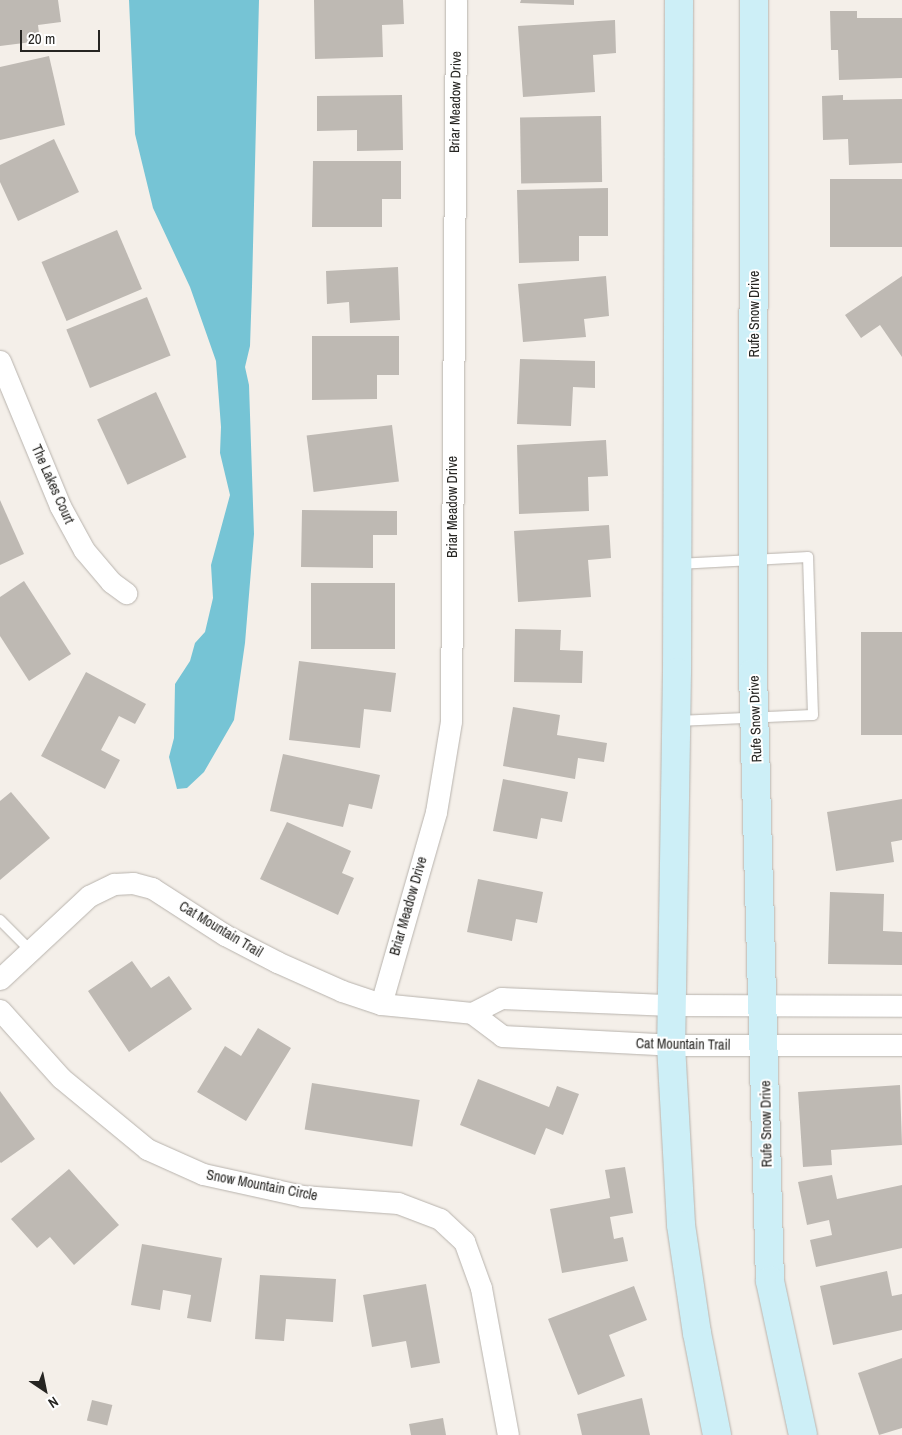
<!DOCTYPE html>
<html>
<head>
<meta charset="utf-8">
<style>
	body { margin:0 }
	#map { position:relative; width:902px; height:1435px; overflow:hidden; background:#f4efe9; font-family:"Archivo Narrow",sans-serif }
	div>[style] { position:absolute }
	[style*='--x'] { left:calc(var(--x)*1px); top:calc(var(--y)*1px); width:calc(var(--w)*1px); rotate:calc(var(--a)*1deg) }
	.water>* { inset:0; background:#76c4d5 }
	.building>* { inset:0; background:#beb9b3; transform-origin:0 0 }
	.roads { filter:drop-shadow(0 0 1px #b8b3ad) drop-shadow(0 0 1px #b8b3ad) }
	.lane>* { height:10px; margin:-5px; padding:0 5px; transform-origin:5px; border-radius:5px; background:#fff }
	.street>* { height:21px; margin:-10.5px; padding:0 10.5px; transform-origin:10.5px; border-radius:10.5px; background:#fff }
	.secondary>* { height:28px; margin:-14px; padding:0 14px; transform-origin:14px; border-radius:14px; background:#cdeff7 }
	span { translate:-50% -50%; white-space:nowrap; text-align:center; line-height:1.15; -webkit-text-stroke:4px #fff; paint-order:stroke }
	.street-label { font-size:14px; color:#262522 }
	.north { position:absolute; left:20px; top:1365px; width:50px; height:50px; -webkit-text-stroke:4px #fff; paint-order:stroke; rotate:146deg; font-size:14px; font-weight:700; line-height:20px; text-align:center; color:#262522 }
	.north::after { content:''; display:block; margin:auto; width:18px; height:22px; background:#262522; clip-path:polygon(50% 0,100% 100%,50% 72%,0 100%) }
	.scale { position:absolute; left:20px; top:30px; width:80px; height:22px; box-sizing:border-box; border:2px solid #262522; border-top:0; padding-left:6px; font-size:15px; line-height:18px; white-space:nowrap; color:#262522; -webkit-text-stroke:4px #fff; paint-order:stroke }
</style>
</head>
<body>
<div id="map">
	<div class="water">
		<i style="clip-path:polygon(129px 0,259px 0,252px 287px,250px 346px,245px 367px,249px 385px,254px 534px,245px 643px,234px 720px,204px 772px,187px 788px,177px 789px,169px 757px,174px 738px,175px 684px,190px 661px,195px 643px,205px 632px,213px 598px,211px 565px,230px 495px,220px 453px,221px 427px,216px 361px,190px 287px,153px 208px,135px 134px)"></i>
	</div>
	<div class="building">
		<i style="clip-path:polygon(0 0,58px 0,61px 22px,38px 25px,40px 41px,0 46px)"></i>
		<i style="clip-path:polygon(314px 0,403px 0,404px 24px,382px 25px,383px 57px,315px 59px)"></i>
		<i style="clip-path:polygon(521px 0,574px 0,574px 5px,520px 3px)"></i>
		<i style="clip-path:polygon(830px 11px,857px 11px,857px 18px,902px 18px,902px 78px,839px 80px,838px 50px,831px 50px)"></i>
		<i style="clip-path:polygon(615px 20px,616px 53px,593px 55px,595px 92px,523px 97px,518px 26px)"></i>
		<i style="clip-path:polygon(49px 56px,65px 125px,0 140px,0 67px)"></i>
		<i style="clip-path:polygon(402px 95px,403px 150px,357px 151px,357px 130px,317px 131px,317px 96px)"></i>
		<i style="clip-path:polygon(843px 95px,843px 100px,902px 99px,902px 163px,849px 165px,848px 139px,823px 140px,822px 96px)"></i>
		<i style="left:601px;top:116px;width:66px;height:81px;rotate:89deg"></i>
		<i style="clip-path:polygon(54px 139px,79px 192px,18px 221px,0 182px,0 165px)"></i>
		<i style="clip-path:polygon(313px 161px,401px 161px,401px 199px,382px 199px,382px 227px,312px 227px)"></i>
		<i style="left:902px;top:179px;width:68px;height:72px;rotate:90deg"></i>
		<i style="clip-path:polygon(608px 188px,608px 236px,579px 236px,579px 261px,519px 263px,517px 190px)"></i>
		<i style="left:117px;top:230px;width:64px;height:82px;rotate:67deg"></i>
		<i style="clip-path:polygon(398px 267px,400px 320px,350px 323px,349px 302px,327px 304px,326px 271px)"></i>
		<i style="clip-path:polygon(606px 276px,609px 316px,584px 319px,586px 337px,523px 342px,518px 284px)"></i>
		<i style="clip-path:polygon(902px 276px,902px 357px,880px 325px,861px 338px,845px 315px)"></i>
		<i style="left:147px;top:297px;width:63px;height:87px;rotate:68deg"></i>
		<i style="clip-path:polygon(312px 336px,399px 336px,399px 375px,377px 375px,377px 399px,312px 400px)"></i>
		<i style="clip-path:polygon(520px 359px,595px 361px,595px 388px,573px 387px,571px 426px,517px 424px)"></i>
		<i style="left:156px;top:392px;width:72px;height:65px;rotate:65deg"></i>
		<i style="left:392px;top:425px;width:57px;height:86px;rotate:83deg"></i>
		<i style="clip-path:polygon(606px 440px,608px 476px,588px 477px,589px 511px,519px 514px,517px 445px)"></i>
		<i style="clip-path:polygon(0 500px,24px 554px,0 565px)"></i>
		<i style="clip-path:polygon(302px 510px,397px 511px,397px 535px,373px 535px,373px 568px,301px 567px)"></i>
		<i style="clip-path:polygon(609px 525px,611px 558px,588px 560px,591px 597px,518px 602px,514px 531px)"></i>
		<i style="clip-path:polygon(24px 581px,71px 654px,29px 681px,0 636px,0 597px)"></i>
		<i style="left:395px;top:583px;width:66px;height:84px;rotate:90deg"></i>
		<i style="clip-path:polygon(515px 629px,561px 630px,560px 650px,583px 651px,582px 683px,514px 682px)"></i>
		<i style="left:902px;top:632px;width:103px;height:41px;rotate:90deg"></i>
		<i style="clip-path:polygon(299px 661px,396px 673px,391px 712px,364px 709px,360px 748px,289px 740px)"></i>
		<i style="clip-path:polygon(86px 672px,146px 704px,135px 724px,119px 716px,101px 750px,120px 760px,105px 789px,41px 756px)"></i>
		<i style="clip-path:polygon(513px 707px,560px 715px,557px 735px,607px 743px,604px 762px,578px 758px,575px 779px,503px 766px)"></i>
		<i style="clip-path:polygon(283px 754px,380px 775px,372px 809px,349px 804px,343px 827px,270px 811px)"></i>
		<i style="clip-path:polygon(503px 779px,568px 792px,562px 822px,541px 818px,537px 839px,493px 831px)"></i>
		<i style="clip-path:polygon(11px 792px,50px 838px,0 880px,0 801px)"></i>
		<i style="clip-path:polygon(902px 799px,902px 840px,891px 842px,894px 862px,836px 871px,827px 812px)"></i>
		<i style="clip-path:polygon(287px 822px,351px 851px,342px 873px,354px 878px,338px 915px,260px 879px)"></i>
		<i style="clip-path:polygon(478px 879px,543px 892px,537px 923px,516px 919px,512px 941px,467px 932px)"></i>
		<i style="clip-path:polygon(830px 892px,884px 894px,883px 931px,902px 932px,902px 965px,828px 964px)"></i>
		<i style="clip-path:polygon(132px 961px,151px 988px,169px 976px,192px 1009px,129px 1052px,88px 991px)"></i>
		<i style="clip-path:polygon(258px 1028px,291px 1048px,246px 1121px,197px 1092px,225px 1046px,241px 1056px)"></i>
		<i style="clip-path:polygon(478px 1079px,549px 1107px,557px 1086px,579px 1094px,563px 1135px,546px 1128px,535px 1155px,460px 1125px)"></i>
		<i style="left:312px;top:1083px;width:109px;height:47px;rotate:9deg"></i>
		<i style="clip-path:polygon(900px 1085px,902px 1145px,831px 1150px,832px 1165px,803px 1167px,798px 1092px)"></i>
		<i style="clip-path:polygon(0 1091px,35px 1139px,1px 1163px,0 1162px)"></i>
		<i style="clip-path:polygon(625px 1167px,633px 1213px,610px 1217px,614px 1239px,623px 1237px,628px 1261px,562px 1273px,550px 1209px,610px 1198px,605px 1170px)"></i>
		<i style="clip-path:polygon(69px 1169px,119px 1225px,74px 1265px,50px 1237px,37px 1248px,11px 1219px)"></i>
		<i style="clip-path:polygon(832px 1175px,837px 1199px,902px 1185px,902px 1248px,816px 1267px,810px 1240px,832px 1235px,829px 1220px,807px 1225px,798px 1182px)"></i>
		<i style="clip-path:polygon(142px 1244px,222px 1258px,211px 1322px,187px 1318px,191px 1295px,163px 1290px,160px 1310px,131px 1305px)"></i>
		<i style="clip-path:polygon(887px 1271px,892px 1296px,902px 1294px,902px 1330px,833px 1345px,820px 1286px)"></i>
		<i style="clip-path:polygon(260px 1275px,336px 1279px,333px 1322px,286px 1319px,284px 1341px,255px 1339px)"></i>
		<i style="clip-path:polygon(426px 1284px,440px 1363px,411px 1368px,406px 1341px,372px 1347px,363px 1295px)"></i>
		<i style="clip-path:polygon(634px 1286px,647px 1320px,609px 1335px,625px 1376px,578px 1395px,548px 1319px)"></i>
		<i style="clip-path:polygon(902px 1358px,902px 1428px,879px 1435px,858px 1373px)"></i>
		<i style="clip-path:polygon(642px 1398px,650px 1435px,582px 1435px,577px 1414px)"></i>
		<i style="left:92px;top:1400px;width:21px;height:21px;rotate:14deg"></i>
		<i style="clip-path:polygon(443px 1418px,446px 1435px,411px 1435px,409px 1424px)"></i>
	</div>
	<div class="roads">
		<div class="lane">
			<i style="--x:677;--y:721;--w:136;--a:-2.5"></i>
			<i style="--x:813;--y:715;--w:158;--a:-91.8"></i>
			<i style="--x:808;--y:557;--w:130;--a:176.9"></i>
			<i style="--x:0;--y:920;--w:42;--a:45"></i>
		</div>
		<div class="street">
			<i style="--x:0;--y:361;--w:157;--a:67.5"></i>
			<i style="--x:60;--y:506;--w:50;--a:61.4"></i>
			<i style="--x:84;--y:550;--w:42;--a:49.8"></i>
			<i style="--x:111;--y:582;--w:19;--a:36"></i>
			<i style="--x:0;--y:979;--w:122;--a:-43"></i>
			<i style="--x:89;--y:896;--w:28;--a:-26"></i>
			<i style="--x:114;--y:884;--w:19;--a:-3"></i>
			<i style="--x:133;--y:883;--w:20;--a:15"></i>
			<i style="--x:152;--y:888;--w:87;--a:32.8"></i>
			<i style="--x:225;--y:935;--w:59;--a:27.4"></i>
			<i style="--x:277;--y:962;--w:71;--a:24"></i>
			<i style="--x:342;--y:991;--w:41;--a:18.4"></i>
			<i style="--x:381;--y:1004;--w:91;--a:5.6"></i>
			<i style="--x:472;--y:1013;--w:38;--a:37"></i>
			<i style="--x:502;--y:1036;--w:169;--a:3"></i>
			<i style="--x:671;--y:1045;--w:231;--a:0"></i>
			<i style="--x:381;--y:1004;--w:200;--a:-74"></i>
			<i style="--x:436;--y:812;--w:92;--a:-80.6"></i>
			<i style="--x:451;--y:721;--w:721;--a:-89.6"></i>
			<i style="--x:0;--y:1010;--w:91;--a:48.1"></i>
			<i style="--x:61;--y:1078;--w:112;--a:39.5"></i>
			<i style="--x:147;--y:1149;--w:61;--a:24.1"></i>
			<i style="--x:203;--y:1174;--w:101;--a:12.5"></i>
			<i style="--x:302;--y:1196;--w:96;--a:4.2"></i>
			<i style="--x:398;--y:1203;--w:45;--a:20.9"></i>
			<i style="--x:440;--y:1219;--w:33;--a:43"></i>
			<i style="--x:464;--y:1241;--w:50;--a:70.1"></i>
			<i style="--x:481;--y:1288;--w:149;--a:79.6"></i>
			<i style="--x:472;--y:1013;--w:33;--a:-27"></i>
			<i style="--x:501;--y:998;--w:170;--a:2.4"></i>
			<i style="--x:671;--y:1005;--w:231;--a:0.2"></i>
		</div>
		<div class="secondary">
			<i style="--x:679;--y:0;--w:672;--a:90.17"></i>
			<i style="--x:677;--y:672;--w:373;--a:90.9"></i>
			<i style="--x:671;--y:1045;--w:180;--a:86.8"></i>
			<i style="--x:681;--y:1225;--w:109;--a:81.6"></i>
			<i style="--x:697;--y:1333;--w:104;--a:78.9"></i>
			<i style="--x:754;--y:0;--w:673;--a:90.09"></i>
			<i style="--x:753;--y:673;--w:608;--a:88.4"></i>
			<i style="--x:770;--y:1281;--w:157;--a:77.9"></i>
		</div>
	</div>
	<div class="street-label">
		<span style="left:455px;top:102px;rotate:-89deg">Briar Meadow Drive</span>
		<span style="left:754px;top:314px;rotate:-90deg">Rufe Snow Drive</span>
		<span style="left:53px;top:484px;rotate:66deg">The Lakes Court</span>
		<span style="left:452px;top:507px;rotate:-90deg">Briar Meadow Drive</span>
		<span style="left:755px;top:719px;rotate:-92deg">Rufe Snow Drive</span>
		<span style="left:408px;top:906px;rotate:-74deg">Briar Meadow Drive</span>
		<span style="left:221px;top:929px;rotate:31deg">Cat Mountain Trail</span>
		<span style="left:683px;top:1044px;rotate:1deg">Cat Mountain Trail</span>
		<span style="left:766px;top:1124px;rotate:-91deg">Rufe Snow Drive</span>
		<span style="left:262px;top:1185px;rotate:11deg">Snow Mountain Circle</span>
	</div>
	<div class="north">N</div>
	<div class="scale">20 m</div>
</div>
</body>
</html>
